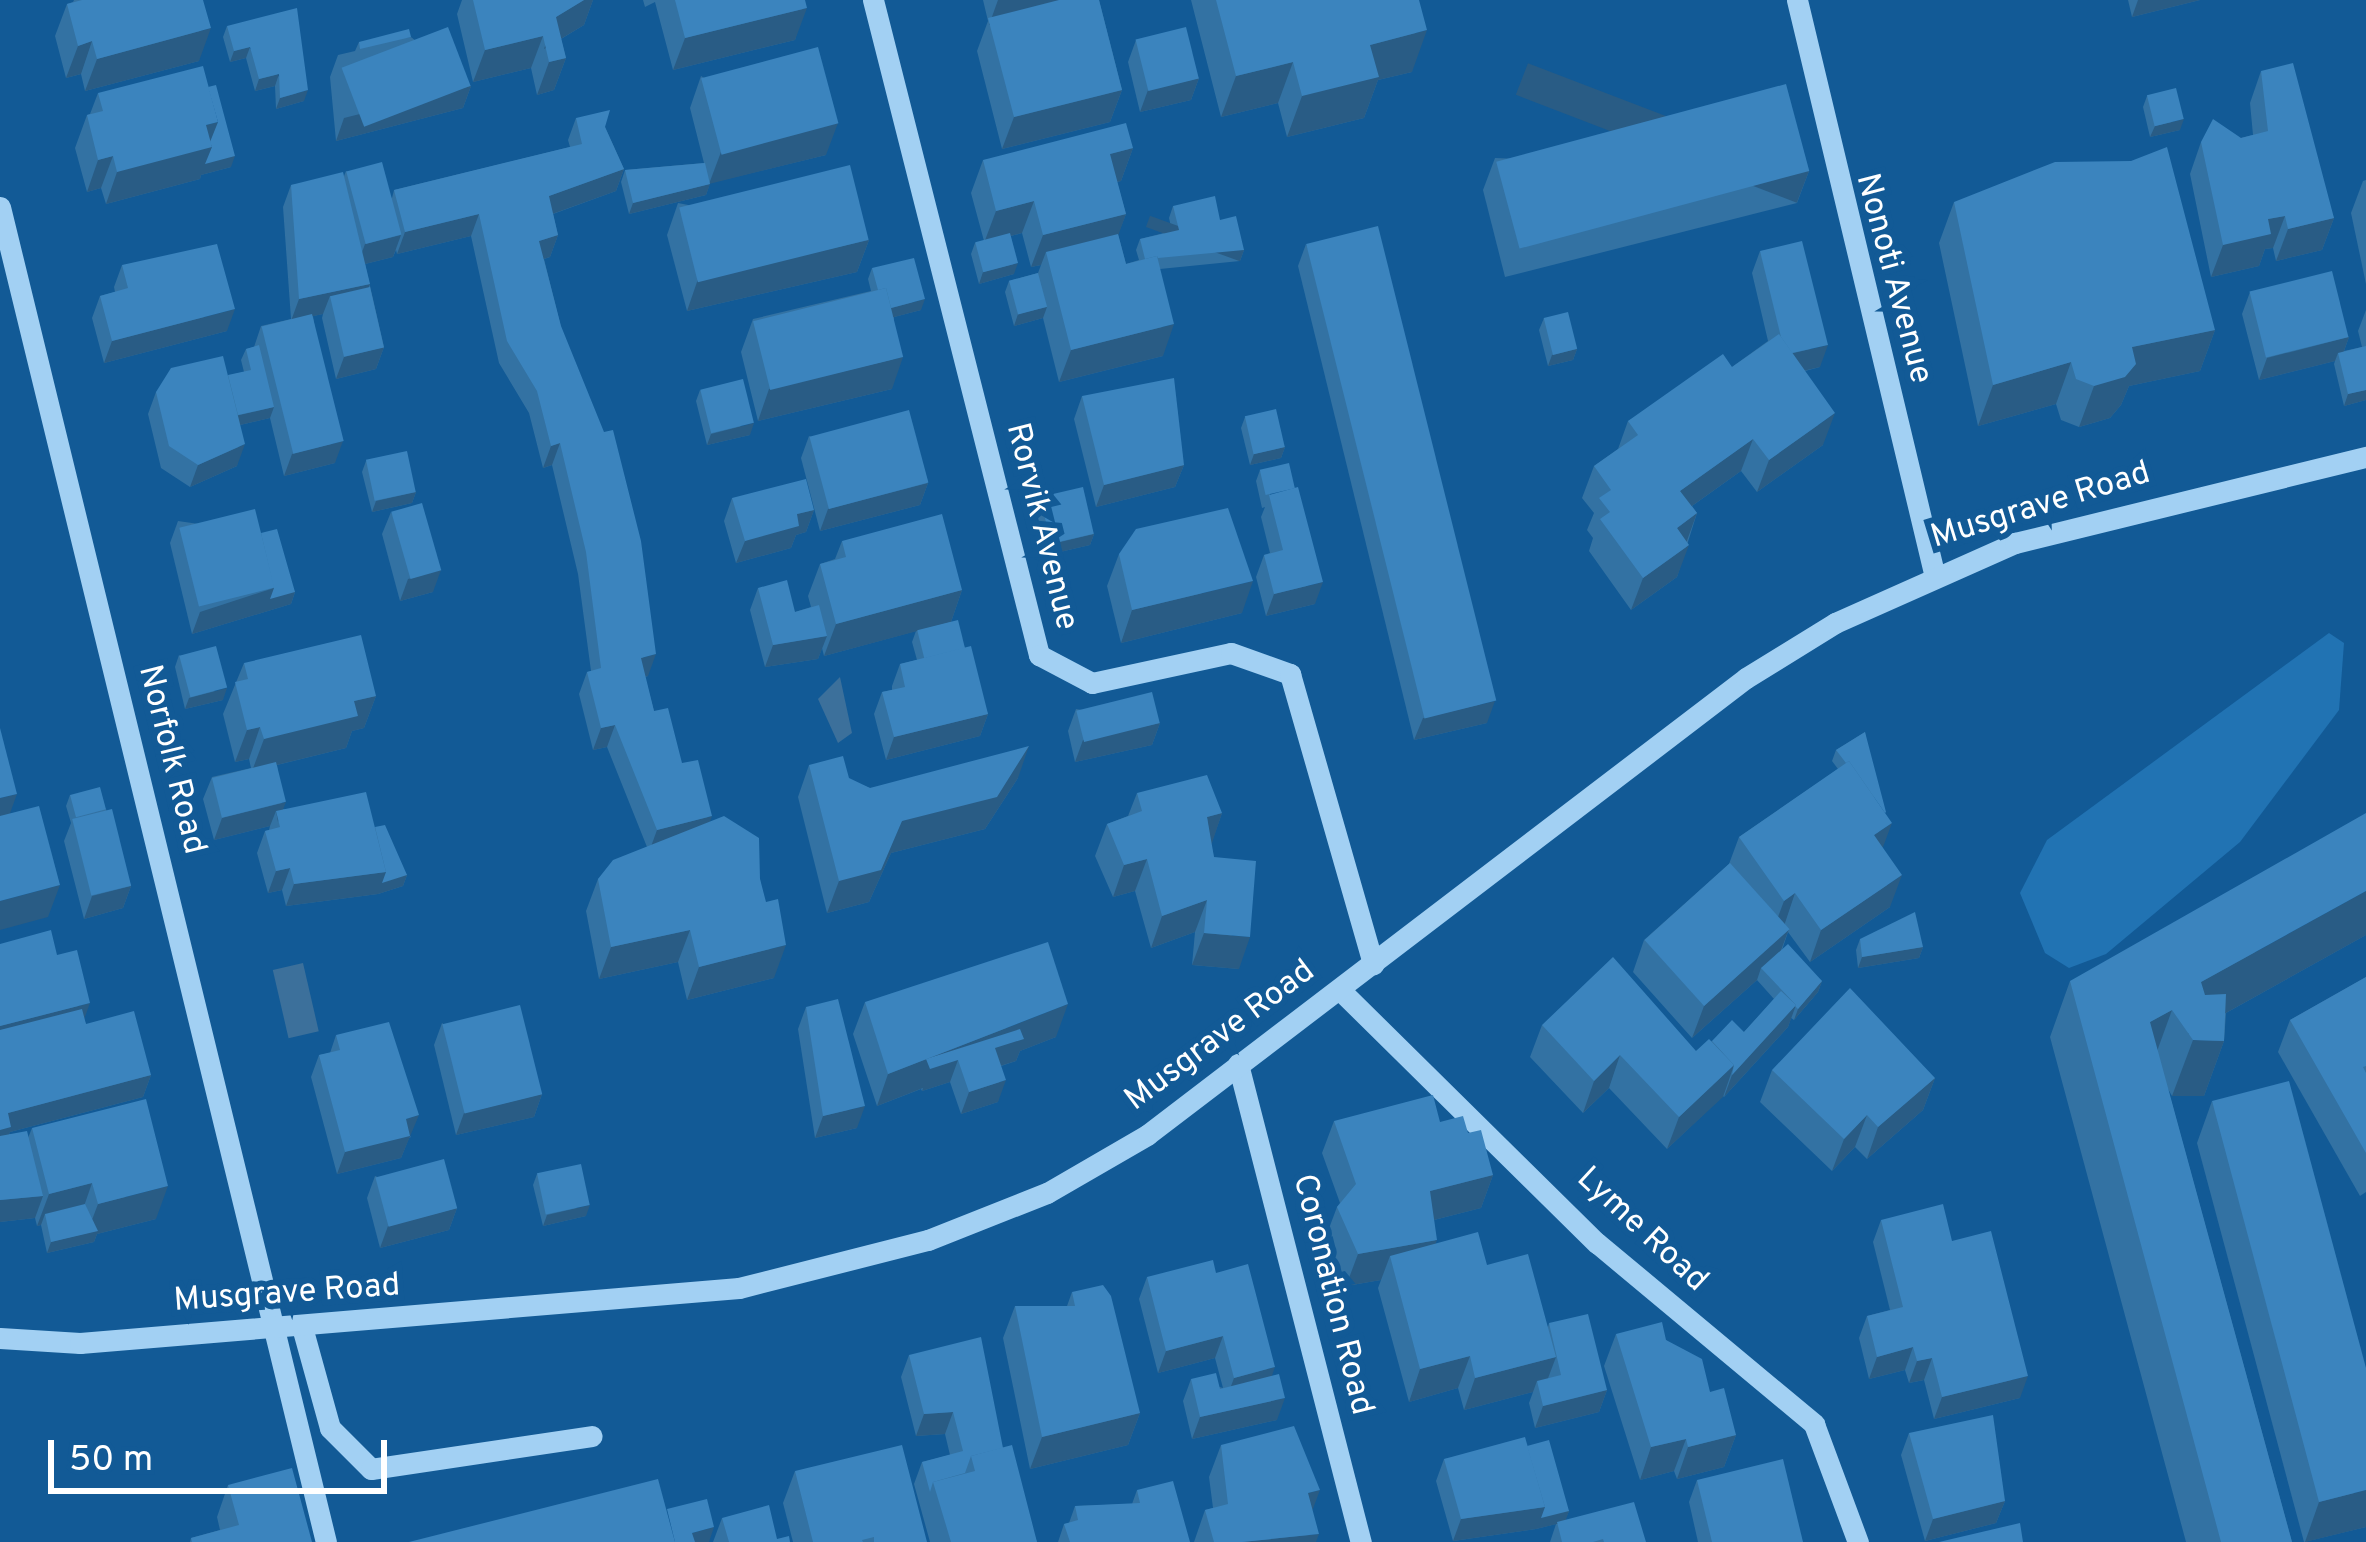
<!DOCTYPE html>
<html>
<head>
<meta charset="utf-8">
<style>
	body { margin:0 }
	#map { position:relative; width:2366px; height:1542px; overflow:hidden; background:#125a96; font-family:Overpass,sans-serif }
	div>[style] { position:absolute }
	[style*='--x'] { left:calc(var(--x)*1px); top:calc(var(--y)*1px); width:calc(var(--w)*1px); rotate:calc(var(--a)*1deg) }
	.green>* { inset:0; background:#2173b3 }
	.water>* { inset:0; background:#3c709b; transform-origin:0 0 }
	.minor>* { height:21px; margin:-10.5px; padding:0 10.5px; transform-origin:10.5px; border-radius:10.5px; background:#a2d0f3 }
	.wall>* { inset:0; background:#3372a3 }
	.shaded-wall>* { inset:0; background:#295c85; transform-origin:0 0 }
	.building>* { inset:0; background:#3b84be; transform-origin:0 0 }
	span { translate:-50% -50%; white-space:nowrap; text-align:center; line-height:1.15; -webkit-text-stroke:12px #125a96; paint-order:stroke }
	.street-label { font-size:33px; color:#fff }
	.scale { position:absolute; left:48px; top:1440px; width:339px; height:54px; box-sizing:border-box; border:6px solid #fff; border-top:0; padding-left:15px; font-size:36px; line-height:42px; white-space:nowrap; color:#fff; -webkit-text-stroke:9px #125a96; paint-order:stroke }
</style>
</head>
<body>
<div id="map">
	<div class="green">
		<i style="clip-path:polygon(2329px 633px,2344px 643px,2339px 710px,2240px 842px,2106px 954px,2069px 968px,2045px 953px,2020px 893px,2047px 840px)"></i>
	</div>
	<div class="water">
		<i style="clip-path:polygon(840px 677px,852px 733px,838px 743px,818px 699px)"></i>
		<i style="left:303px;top:963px;width:70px;height:31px;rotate:77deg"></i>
	</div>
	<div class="minor">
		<i style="--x:873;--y:0;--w:676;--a:75.78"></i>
		<i style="--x:1039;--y:655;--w:60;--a:27.8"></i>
		<i style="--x:1092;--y:683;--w:142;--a:-12.2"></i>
		<i style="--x:1231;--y:653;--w:63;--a:19.6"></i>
		<i style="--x:1290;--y:674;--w:302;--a:74"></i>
		<i style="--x:1797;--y:0;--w:589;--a:76.55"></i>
		<i style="--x:0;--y:207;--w:1374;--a:76.28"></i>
		<i style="--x:1340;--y:990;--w:361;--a:44.6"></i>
		<i style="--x:1597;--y:1243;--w:283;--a:39.8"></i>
		<i style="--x:1814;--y:1424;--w:126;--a:69.6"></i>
		<i style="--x:1238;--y:1064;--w:494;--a:75.6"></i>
		<i style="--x:302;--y:1327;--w:105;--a:74.5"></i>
		<i style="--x:330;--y:1428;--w:58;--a:45"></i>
		<i style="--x:371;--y:1469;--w:223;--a:-8.5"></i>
		<i style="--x:0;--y:1338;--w:80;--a:3.6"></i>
		<i style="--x:80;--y:1343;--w:661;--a:-4.77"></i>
		<i style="--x:739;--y:1288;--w:195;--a:-14.3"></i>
		<i style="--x:928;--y:1240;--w:128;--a:-21.6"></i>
		<i style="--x:1047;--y:1193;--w:116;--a:-30.1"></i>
		<i style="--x:1147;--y:1135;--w:753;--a:-37.34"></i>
		<i style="--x:1746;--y:678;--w:105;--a:-31.7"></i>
		<i style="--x:1835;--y:623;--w:197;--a:-24"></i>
		<i style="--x:2015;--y:543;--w:361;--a:-13.8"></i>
	</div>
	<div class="wall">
		<i style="clip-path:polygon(74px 0,203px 0,199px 61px,85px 91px,81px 74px,66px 78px,55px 36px,67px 4px,73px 2px)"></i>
		<i style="clip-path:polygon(462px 0,593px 0,584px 25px,561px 39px,566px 58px,554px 90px,537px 95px,531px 68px,473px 82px,457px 14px)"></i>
		<i style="clip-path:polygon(643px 0,805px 0,795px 40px,673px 70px,655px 2px,645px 7px)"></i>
		<i style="clip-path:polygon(983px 0,1099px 0,1122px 90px,1110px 122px,1002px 149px,977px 51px,988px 21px)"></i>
		<i style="clip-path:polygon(1191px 0,1419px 0,1412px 72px,1378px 80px,1364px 118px,1287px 137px,1278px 103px,1221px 117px)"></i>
		<i style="clip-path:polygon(2128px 0,2200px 0,2132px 17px)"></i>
		<i style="clip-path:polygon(227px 26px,304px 101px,276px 109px,275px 86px,255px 91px,246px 58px,230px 62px,223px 37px)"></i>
		<i style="clip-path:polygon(411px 37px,471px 86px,463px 108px,336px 141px,330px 77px,338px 55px,355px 51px,359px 42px)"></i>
		<i style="clip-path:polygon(1136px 40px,1199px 78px,1191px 100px,1140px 112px,1128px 62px)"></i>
		<i style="clip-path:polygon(2261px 71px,2334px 218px,2322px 250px,2276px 261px,2273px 248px,2265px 249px,2259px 266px,2211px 277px,2190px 174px,2201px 142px,2241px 138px,2253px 135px,2250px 103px)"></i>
		<i style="clip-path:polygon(701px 76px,826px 155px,710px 183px,706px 195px,629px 214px,621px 182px,625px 170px,704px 163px,690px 108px)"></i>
		<i style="clip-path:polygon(98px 93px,231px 167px,201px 175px,200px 179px,106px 204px,101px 188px,87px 192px,75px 148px,87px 115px,90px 114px)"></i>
		<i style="clip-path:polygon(2147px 96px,2180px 130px,2150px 137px,2143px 107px)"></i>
		<i style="clip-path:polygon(576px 118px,605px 127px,624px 169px,616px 191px,553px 214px,558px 235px,550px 257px,544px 259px,648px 676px,645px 677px,654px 711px,710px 822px,760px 879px,774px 978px,687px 1000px,678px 962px,599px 979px,586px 911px,598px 879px,647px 847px,607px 747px,593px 750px,579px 694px,587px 672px,591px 671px,578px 574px,552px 465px,543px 468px,529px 413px,499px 363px,471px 236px,397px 254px,396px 250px,393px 257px,365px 264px,384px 347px,376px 369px,336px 379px,322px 318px,323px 314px,313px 316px,335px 463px,284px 476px,270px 418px,240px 425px,237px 466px,190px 487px,161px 468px,148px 414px,156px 392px,244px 372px,241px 360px,246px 349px,254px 347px,261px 326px,291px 319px,283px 207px,291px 185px,344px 176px,346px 171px,392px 198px,394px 190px,570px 147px,568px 140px)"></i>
		<i style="clip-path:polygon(1133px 148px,1121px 181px,1117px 182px,1126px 214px,1118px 234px,1126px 264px,1139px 260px,1136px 250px,1140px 239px,1172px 231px,1169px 218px,1173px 206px,1220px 220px,1244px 250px,1240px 261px,1160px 269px,1163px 356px,1059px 382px,1043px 318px,1014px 326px,1005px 292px,1009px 281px,1038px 273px,1041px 265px,1031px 267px,1022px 233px,1011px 236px,1014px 274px,979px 284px,971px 254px,975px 243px,984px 241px,971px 193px,983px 160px)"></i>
		<i style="clip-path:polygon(1495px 158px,1809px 171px,1797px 203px,1505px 277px,1483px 190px)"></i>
		<i style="clip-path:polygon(2366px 180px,2366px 284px,2351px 213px,2363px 181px)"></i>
		<i style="clip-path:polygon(1954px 202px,2215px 330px,2200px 371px,2129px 386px,2121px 405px,2110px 418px,2079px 427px,2061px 420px,2056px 404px,1978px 426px,1939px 243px)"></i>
		<i style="clip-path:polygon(678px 203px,869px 240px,857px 272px,687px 311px,667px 235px)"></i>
		<i style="clip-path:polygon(1306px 244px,1487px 723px,1414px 740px,1298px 266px)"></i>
		<i style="clip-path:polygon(1760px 251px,1820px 367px,1805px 371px,1823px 445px,1757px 492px,1741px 471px,1692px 506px,1697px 513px,1677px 577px,1631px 610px,1589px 551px,1593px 538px,1587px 530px,1594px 513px,1582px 498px,1594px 466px,1618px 449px,1628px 421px,1732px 367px,1768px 341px,1752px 273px)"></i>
		<i style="clip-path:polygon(122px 265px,227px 331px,104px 363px,92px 318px,100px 296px,115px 292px,114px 287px)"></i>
		<i style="clip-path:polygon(872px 268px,921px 310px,894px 317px,892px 389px,758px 421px,741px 352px,753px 319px,871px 291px,868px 279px)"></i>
		<i style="clip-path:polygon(2250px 292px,2349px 337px,2344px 351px,2362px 347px,2358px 331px,2366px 310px,2366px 400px,2344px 406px,2334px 364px,2335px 361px,2259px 380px,2242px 314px)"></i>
		<i style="clip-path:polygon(1544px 318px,1577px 349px,1573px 360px,1548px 366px,1539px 330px)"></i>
		<i style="clip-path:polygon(700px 390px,750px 435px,707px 445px,696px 401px)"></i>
		<i style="clip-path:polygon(1082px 396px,1184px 465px,1175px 487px,1096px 507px,1074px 419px)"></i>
		<i style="clip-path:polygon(1245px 417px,1285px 447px,1281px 458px,1250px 465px,1241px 428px)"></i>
		<i style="clip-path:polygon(809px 436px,928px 483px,920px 505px,820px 531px,801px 458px)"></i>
		<i style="clip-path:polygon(366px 461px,416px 492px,412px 503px,372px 512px,362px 472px)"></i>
		<i style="clip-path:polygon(1260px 470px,1315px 604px,1266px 616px,1256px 577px,1264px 555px,1270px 553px,1261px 517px,1265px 507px,1262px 508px,1256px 481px)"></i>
		<i style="clip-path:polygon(1040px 497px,1094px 534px,1090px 545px,1047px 555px,1036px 509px)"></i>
		<i style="clip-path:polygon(732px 498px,814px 510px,806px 532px,796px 535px,791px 548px,736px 563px,724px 521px)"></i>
		<i style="clip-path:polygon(391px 512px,433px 592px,400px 601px,382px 534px)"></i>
		<i style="clip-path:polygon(178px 521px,261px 533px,295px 592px,291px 604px,192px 634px,170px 543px)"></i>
		<i style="clip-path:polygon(842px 541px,962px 590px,951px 622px,965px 648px,988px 714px,980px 736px,886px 760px,874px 714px,882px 692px,892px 690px,892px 686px,900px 664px,917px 660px,912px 642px,916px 631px,824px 656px,822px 648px,818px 659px,765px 667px,750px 610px,758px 588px,795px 612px,811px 607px,808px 596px,820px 564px,835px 559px)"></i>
		<i style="clip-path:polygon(1119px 554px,1242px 613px,1121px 643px,1107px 586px)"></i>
		<i style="clip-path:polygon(179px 655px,223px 700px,185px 709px,175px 667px)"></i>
		<i style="clip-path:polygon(244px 663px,376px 696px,364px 728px,352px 731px,346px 748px,277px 765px,283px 809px,375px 827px,407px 875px,403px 886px,378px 894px,286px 906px,282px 890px,268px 893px,257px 853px,265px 831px,269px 830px,270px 826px,214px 840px,203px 799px,212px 777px,251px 768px,249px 759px,235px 762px,223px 714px)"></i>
		<i style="clip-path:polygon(1076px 709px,1160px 723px,1152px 745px,1075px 762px,1068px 731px)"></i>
		<i style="clip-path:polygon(1865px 732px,1890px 907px,1810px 962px,1788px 932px,1782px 950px,1822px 981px,1818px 992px,1794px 1020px,1791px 1018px,1788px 1027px,1724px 1097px,1723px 1096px,1667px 1149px,1609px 1088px,1583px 1113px,1530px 1057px,1542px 1025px,1696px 1051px,1712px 1041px,1744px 1032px,1774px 999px,1757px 980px,1692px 1038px,1633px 972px,1644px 940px,1729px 864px,1739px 837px,1838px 769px,1832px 761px,1836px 750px)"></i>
		<i style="clip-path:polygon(809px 765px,870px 788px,1018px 778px,985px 829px,891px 853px,869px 902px,827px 913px,798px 797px)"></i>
		<i style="clip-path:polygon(1137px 793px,1222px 813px,1211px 844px,1239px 969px,1192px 965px,1195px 932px,1151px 948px,1135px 891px,1113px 897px,1095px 856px,1107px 824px,1128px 816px)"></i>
		<i style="clip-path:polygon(70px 795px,106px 809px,131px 886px,123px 908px,84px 919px,64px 841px,71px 823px,66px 806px)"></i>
		<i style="clip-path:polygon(2366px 935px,2226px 1013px,2224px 1041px,2204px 1096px,2172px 1096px,2168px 1089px,2292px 1542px,2186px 1542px,2050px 1037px,2070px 981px)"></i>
		<i style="clip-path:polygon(1860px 939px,1923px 947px,1919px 958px,1858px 968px,1856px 950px)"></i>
		<i style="clip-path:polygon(0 944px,57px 955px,86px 1024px,151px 1075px,143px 1097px,10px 1132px,9px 1134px,28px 1138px,32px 1128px,156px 1219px,97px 1234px,94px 1242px,47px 1253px,41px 1225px,37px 1226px,35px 1218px,0 1222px)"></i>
		<i style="clip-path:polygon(2366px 977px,2366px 1192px,2360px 1196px,2278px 1052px,2290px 1020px)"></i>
		<i style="clip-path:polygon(865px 1002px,1056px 1037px,1020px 1051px,1016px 1061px,1001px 1066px,998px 1102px,961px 1114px,950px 1082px,922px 1091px,921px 1089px,877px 1106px,853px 1034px)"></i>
		<i style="clip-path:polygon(806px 1007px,857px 1128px,815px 1138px,798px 1029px)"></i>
		<i style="clip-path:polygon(442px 1023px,542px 1094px,534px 1117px,456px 1135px,434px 1045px)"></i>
		<i style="clip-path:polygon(336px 1035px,411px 1137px,409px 1138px,401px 1158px,337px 1174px,311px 1077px,319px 1055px,330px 1053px)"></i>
		<i style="clip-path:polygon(1772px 1070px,1935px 1078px,1923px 1110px,1867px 1159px,1855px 1147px,1832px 1171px,1760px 1102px)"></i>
		<i style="clip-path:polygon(2212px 1101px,2366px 1527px,2304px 1542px,2197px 1143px)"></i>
		<i style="clip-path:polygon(1334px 1121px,1440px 1122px,1468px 1133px,1493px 1175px,1481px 1208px,1434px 1220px,1435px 1244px,1487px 1265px,1548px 1327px,1549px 1323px,1607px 1390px,1599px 1412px,1535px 1428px,1529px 1403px,1533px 1392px,1464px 1410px,1458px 1388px,1409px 1402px,1378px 1288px,1381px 1280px,1346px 1286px,1325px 1239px,1337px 1207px,1340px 1203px,1322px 1153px)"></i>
		<i style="clip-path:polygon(537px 1174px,586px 1216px,543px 1226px,533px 1185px)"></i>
		<i style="clip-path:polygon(375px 1176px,457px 1208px,449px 1230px,380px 1248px,367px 1198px)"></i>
		<i style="clip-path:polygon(1881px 1220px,1952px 1241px,2020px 1398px,1934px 1419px,1924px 1380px,1909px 1383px,1905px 1370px,1869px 1379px,1859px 1338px,1867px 1316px,1890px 1310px,1873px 1242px)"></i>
		<i style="clip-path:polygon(1216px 1273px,1272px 1376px,1277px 1420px,1192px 1439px,1183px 1401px,1191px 1379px,1223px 1388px,1215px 1358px,1158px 1373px,1139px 1299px,1147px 1277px)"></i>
		<i style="clip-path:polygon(1072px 1292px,1140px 1413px,1128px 1445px,1030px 1469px,1003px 1338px,1015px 1306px,1067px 1306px)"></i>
		<i style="clip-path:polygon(1616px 1334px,1666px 1340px,1710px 1392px,1736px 1435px,1724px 1467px,1677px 1479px,1674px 1471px,1640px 1480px,1604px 1366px)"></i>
		<i style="clip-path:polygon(909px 1355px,1003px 1448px,1037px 1542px,930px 1542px,914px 1484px,922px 1462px,950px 1455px,945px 1434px,916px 1436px,901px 1377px)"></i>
		<i style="clip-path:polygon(1909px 1433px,2005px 1501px,1996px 1523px,1925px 1541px,1901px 1455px)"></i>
		<i style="clip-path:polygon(1221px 1445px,1316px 1542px,1194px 1542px,1205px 1510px,1213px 1508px,1209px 1477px)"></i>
		<i style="clip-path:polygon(1527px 1446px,1569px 1511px,1565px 1520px,1646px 1542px,1550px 1542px,1556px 1524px,1536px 1529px,1453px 1541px,1436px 1481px,1444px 1459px)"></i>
		<i style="clip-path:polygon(795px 1471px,927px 1542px,793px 1542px,783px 1503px)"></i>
		<i style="clip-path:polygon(1697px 1480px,1803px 1542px,1698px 1542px,1689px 1502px)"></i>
		<i style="clip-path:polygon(228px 1485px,312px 1542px,190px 1542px,191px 1538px,220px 1530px,217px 1517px)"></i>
		<i style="clip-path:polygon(1137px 1490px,1190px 1542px,1058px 1542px,1064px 1524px,1069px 1523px,1075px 1506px,1132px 1504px)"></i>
		<i style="clip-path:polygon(722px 1518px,777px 1539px,790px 1542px,713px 1542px)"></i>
	</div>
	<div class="shaded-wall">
		<i style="clip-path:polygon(584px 0,593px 0,584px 25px,544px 49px,556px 17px)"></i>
		<i style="clip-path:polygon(998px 0,1092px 0,989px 25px)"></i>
		<i style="clip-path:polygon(2138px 0,2200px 0,2132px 17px)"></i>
		<i style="clip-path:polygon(807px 8px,795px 40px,673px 70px,685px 38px)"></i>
		<i style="clip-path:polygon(211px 28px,199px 61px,85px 91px,97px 59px)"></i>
		<i style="clip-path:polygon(1427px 30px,1412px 72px,1378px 80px,1364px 118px,1287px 137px,1302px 96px,1370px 45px)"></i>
		<i style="clip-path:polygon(543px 36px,531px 68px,473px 82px,485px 50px)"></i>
		<i style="clip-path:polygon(92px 41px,81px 74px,66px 78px,78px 46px)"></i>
		<i style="clip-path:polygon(250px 47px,246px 58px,230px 62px,234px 51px)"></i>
		<i style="clip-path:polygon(566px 58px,554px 90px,537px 95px,549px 62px)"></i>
		<i style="clip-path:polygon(1293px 62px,1278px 103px,1221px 117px,1236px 76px)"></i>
		<i style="clip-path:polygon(279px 74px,275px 86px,255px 91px,259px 79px)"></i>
		<i style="clip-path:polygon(1199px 78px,1191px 100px,1140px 112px,1148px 90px)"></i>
		<i style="clip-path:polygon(471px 86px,463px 108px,336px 141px,344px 118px)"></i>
		<i style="clip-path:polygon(308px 90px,304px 101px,276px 109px,280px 98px)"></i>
		<i style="clip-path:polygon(1122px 90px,1110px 122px,1002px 149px,1014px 117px)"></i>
		<i style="clip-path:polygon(2184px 119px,2180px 130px,2150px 137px,2155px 126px)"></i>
		<i style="clip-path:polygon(218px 122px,212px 147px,235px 156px,231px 167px,201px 175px,200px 179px,106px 204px,117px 172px,206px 125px)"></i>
		<i style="clip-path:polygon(838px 123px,826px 155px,709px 184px,721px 152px)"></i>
		<i style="clip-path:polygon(1133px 148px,1121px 181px,1098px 186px,1110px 154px)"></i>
		<i style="clip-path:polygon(113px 156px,101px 188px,87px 192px,98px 160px)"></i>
		<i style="clip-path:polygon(624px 169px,616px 191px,541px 218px,549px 196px)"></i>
		<i style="left:1809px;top:171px;width:34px;height:301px;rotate:111deg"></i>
		<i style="clip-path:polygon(710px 184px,706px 195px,629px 214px,633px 203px)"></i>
		<i style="clip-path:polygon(1034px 201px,1022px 233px,984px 243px,996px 211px)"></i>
		<i style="clip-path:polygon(479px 214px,471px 236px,397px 254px,405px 232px)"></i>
		<i style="clip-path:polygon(1126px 214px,1114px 247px,1046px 252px,1041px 265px,1031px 267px,1043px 235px)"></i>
		<i style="clip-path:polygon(2285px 216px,2273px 248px,2265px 249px,2259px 266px,2211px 277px,2223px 245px,2268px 219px)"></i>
		<i style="clip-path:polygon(2334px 218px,2322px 250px,2276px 261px,2288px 229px)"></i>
		<i style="clip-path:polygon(401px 235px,393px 257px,357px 266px,365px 244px)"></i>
		<i style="clip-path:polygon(558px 235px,550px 257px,531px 263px,539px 241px)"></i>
		<i style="clip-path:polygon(869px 240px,857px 272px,687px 311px,698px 279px)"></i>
		<i style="left:1244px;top:250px;width:12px;height:100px;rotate:110deg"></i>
		<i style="clip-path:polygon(1018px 263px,1014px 274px,979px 284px,983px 272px)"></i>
		<i style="clip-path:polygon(370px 284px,362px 306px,330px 296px,323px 314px,291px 321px,299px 299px)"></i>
		<i style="clip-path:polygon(925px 299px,921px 310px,879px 321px,884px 310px)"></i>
		<i style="clip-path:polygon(1047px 307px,1043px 318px,1014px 326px,1018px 314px)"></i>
		<i style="clip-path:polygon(235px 309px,227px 331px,104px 363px,112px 341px)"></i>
		<i style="clip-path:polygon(1174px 324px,1163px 356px,1059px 382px,1071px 350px)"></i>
		<i style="clip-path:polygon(2215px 330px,2200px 371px,2129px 386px,2121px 405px,2110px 418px,2079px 427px,2094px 386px,2132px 347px)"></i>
		<i style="clip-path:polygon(2349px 337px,2341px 359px,2338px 353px,2335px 361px,2259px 380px,2267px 358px)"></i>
		<i style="clip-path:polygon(1828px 345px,1820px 367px,1777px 377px,1785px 355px)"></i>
		<i style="clip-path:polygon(384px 347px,376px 369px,336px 379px,344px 357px)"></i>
		<i style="clip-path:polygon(1577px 349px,1573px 360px,1548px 366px,1552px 355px)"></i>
		<i style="clip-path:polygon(903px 357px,892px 389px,758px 421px,769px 389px)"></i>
		<i style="clip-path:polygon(2071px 362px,2056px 404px,1978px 426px,1993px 385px)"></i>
		<i style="clip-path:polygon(2366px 390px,2366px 400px,2344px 406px,2348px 394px)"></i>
		<i style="clip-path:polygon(274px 407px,270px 418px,227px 428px,231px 417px)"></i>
		<i style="clip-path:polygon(1835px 413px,1823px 445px,1757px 492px,1769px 460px)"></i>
		<i style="clip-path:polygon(754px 423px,750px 435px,707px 445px,711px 434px)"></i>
		<i style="clip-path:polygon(1753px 439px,1741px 471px,1668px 523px,1680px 491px)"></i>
		<i style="clip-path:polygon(343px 441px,335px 463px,284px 476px,292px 454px)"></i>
		<i style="clip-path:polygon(560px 443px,552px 465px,543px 468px,551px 446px)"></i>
		<i style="clip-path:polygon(245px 444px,237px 466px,190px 487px,198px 465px)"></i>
		<i style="clip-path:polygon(1285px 447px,1281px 458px,1250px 465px,1254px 454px)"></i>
		<i style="clip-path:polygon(1184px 465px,1175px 487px,1096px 507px,1104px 485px)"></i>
		<i style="clip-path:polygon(928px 483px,920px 505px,820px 531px,828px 509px)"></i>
		<i style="clip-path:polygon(416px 492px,412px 503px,372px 512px,376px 501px)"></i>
		<i style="clip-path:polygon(814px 510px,806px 532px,796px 535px,791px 548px,736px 563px,745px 541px,797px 514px)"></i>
		<i style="clip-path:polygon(1697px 513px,1685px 546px,1677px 528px)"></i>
		<i style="clip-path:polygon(1094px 534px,1090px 545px,1047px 555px,1052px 544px)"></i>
		<i style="clip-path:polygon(1689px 545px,1677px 577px,1631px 610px,1643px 578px)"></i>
		<i style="clip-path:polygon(441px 570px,433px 592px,400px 601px,408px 579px)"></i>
		<i style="clip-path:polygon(1253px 581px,1242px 613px,1121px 643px,1132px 610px)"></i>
		<i style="clip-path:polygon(1323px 582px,1315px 604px,1266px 616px,1274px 594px)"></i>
		<i style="clip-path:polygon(274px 588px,295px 592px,291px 604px,192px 634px,200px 612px)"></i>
		<i style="clip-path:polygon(962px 590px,951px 622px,824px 656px,836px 624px)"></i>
		<i style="clip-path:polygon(827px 636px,818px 659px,765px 667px,773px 645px)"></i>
		<i style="clip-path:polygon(656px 654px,648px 676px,633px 680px,641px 658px)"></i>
		<i style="clip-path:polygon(227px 688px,223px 700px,185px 709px,189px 698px)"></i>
		<i style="clip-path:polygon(376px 696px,364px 728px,352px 731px,346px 748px,252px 771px,264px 739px,354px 701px)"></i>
		<i style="clip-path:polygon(1495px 701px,1487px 723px,1414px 740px,1423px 718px)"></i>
		<i style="clip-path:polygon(988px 714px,980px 736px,886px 760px,894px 737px)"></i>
		<i style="clip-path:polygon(1160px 723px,1152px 745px,1075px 762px,1083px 740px)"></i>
		<i style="clip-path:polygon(615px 725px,607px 747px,593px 750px,601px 728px)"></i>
		<i style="clip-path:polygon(260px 727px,249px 759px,235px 762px,247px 730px)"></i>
		<i style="clip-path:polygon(1029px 746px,1018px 778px,985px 829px,891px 853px,869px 902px,827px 913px,839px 881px,902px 821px)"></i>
		<i style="clip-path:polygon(17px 794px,9px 816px,0 818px,0 798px)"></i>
		<i style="clip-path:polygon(286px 802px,278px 822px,276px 811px,270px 826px,214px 840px,222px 818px)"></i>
		<i style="clip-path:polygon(1222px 813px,1211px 846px,1207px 817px)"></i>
		<i style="clip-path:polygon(712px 816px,704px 838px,649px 852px,657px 830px)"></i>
		<i style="clip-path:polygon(1892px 823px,1880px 855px,1874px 835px)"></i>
		<i style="clip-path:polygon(1147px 859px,1135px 891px,1113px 897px,1124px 865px)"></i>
		<i style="clip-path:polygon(290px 868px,282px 890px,268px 893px,276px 871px)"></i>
		<i style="clip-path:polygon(386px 872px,407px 875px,403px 886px,378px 894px,286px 906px,294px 884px)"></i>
		<i style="clip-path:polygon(1902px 875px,1890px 907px,1810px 962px,1821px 930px)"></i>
		<i style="clip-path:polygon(60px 885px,48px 917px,0 930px,0 901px)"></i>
		<i style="clip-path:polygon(131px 886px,123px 908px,84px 919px,92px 896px)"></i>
		<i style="clip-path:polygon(2366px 891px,2366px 935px,2188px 1034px,2201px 982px)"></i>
		<i style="clip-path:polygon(1795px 893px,1784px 926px,1772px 933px,1784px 901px)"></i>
		<i style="clip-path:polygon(1207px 900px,1195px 932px,1151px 948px,1162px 916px)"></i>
		<i style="clip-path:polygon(1789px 929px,1777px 961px,1761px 968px,1757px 980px,1692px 1038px,1704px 1006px)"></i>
		<i style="clip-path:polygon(690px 930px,678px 962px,599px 979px,611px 947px)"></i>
		<i style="clip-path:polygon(1204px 933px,1250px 937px,1239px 969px,1192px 965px)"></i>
		<i style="clip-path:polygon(786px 945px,774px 978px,687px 1000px,699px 967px)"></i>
		<i style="clip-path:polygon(1923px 947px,1919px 958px,1858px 968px,1862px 957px)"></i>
		<i style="clip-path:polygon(1822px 981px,1818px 992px,1794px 1020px,1798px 1009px)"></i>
		<i style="clip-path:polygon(90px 1003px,82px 1025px,0 1046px,0 1026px)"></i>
		<i style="clip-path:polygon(1068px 1004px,1056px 1037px,1020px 1051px,1016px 1061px,987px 1070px,958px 1060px,950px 1082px,922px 1091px,923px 1088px,877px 1106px,888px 1074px)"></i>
		<i style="clip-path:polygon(1796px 1005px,1788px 1027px,1724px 1097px,1732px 1075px)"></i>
		<i style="clip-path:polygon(2172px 1010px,2152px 1065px,2150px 1022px)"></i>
		<i style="clip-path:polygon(2193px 1040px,2224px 1041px,2204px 1096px,2172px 1096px)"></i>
		<i style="clip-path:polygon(1620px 1055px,1609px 1088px,1583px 1113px,1594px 1081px)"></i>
		<i style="clip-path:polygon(1734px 1065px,1723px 1097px,1667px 1149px,1679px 1117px)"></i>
		<i style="clip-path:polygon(151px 1075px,143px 1097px,10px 1132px,3px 1149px,0 1150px,0 1130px,8px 1113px)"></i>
		<i style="clip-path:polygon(1935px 1078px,1923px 1110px,1867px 1159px,1878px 1127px)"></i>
		<i style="clip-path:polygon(1006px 1080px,998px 1102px,961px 1114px,969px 1092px)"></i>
		<i style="clip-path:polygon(542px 1094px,534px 1117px,456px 1135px,464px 1113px)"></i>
		<i style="clip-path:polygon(865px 1106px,857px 1128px,815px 1138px,823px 1116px)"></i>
		<i style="clip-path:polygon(419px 1115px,401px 1158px,337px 1174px,345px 1152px,406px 1119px)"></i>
		<i style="clip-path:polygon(1867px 1115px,1855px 1147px,1832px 1171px,1844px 1139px)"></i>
		<i style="clip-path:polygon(1493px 1175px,1481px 1208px,1418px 1224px,1430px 1191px)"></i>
		<i style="clip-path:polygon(92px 1183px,81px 1215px,45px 1214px,41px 1225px,37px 1226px,49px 1194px)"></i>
		<i style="clip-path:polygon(168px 1186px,156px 1219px,97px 1234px,94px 1242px,47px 1253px,51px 1242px,87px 1233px,98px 1204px)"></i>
		<i style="clip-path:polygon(43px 1196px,35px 1218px,0 1222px,0 1200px)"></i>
		<i style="clip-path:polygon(590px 1205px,586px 1216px,543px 1226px,547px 1215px)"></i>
		<i style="clip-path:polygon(457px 1208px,449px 1230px,380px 1248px,388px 1226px)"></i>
		<i style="clip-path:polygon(1437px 1240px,1425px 1273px,1390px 1256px,1381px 1280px,1346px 1286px,1358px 1254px)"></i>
		<i style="clip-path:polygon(1223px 1336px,1215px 1358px,1158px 1373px,1166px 1351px)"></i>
		<i style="clip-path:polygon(1913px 1347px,1905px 1370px,1869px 1379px,1877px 1357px)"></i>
		<i style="clip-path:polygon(1470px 1356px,1458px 1388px,1409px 1402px,1420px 1369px)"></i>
		<i style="clip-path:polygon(1556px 1357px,1544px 1389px,1537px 1381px,1533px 1392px,1464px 1410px,1475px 1378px)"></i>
		<i style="clip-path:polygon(1932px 1358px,1924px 1380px,1909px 1383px,1917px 1361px)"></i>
		<i style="clip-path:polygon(1275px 1367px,1267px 1390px,1226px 1400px,1234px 1378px)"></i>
		<i style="clip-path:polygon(2028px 1376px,2020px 1398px,1934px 1419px,1942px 1397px)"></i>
		<i style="clip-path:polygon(1607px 1390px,1599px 1412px,1535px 1428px,1543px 1406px)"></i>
		<i style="clip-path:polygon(1285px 1398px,1277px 1420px,1192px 1439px,1200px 1417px)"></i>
		<i style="clip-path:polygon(953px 1412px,945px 1434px,916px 1436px,924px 1414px)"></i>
		<i style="clip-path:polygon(1140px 1413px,1128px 1445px,1030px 1469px,1042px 1437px)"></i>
		<i style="clip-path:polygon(1736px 1435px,1724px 1467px,1677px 1479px,1688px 1447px)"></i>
		<i style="clip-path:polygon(1686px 1439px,1674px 1471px,1640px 1480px,1651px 1447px)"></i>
		<i style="clip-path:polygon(1320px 1490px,1308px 1522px,1308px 1493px)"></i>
		<i style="clip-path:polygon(2366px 1490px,2366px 1527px,2305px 1542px,2319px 1502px)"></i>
		<i style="clip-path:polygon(2005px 1501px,1996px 1523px,1925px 1541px,1933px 1519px)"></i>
		<i style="clip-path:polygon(1545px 1507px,1569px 1511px,1565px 1522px,1536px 1529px,1453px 1541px,1461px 1519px)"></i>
		<i style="clip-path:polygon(714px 1527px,709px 1542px,689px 1542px,692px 1533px)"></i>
		<i style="clip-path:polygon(1319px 1534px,1316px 1542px,1242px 1542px)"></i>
	</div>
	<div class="building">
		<i style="clip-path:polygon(82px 0,203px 0,211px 28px,97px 59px,92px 41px,78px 46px,67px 4px)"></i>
		<i style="clip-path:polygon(473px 0,584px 0,556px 17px,566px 58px,549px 62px,543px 36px,485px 50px)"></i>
		<i style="clip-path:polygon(675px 0,805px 0,807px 8px,685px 38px)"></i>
		<i style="clip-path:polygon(1059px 0,1099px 0,1122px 90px,1014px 117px,988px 18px)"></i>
		<i style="clip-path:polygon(1216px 0,1419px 0,1427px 30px,1370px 45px,1379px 77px,1302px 96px,1293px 62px,1236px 76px)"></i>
		<i style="clip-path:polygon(297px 8px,308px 90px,280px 98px,279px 74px,259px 79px,250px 47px,234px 51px,227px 26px)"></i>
		<i style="left:448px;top:27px;width:63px;height:114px;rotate:69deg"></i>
		<i style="left:1186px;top:27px;width:53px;height:52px;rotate:76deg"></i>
		<i style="clip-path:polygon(409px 29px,411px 37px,360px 49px,359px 42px)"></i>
		<i style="left:818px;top:47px;width:79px;height:121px;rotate:75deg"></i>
		<i style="clip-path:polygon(2293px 63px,2334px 218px,2288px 229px,2285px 216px,2268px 219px,2271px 234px,2223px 245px,2201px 142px,2213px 119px,2241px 138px,2268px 131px,2261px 71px)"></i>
		<i style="clip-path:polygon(203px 66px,218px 122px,206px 125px,212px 147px,117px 172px,113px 156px,98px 160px,87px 115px,103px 111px,98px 93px)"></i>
		<i style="left:1786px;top:84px;width:90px;height:300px;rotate:75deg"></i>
		<i style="clip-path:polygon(216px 85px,235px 156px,205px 164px,212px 147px,210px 142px,218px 122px,208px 87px)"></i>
		<i style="left:2176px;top:88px;width:32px;height:30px;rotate:76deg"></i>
		<i style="clip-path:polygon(610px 110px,605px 127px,624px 169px,549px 196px,558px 235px,539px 241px,561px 326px,604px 432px,613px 430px,641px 541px,656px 654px,641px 658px,654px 711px,668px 708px,682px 763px,698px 760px,712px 816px,657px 830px,615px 725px,601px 728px,587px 672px,601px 668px,586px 552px,560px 443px,551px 446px,537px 391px,507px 341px,479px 214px,405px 232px,394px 190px,582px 144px,576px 118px)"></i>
		<i style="clip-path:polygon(1126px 123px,1133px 148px,1110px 154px,1126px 214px,1043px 235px,1034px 201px,996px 211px,983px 160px)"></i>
		<i style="clip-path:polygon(2167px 147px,2215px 330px,2132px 347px,2136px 364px,2125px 377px,2094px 386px,2076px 379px,2071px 362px,1993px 385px,1954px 202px,2055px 162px,2131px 161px)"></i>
		<i style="left:382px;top:162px;width:75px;height:37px;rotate:75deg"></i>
		<i style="clip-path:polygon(705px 163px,710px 184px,633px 203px,625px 170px)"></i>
		<i style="left:850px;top:165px;width:77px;height:176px;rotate:76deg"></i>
		<i style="clip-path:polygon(343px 172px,370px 284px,299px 299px,291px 185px)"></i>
		<i style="clip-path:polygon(1215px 196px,1220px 220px,1236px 216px,1244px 250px,1158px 258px,1157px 256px,1145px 259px,1140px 239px,1179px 230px,1173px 206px)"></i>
		<i style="left:1378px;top:226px;width:489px;height:74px;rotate:76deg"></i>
		<i style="left:1010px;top:233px;width:31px;height:36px;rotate:75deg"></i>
		<i style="clip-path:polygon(1118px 234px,1126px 264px,1157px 256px,1174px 324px,1071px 350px,1046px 252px)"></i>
		<i style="clip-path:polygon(1802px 241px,1828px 345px,1792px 353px,1781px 337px,1760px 251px)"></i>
		<i style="clip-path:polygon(217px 244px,235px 309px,112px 341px,100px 296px,128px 288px,122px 265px)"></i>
		<i style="clip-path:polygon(914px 258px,925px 299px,891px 308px,886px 288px,878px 290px,872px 268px)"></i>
		<i style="left:2332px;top:271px;width:68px;height:85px;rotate:76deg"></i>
		<i style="left:1038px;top:273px;width:35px;height:30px;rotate:75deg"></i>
		<i style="left:370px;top:287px;width:62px;height:41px;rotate:77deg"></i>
		<i style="left:886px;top:288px;width:71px;height:137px;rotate:76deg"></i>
		<i style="left:1568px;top:312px;width:38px;height:25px;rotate:76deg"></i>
		<i style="left:312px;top:314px;width:131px;height:52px;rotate:76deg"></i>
		<i style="clip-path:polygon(1779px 334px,1835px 413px,1769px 460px,1753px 439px,1680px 491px,1697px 513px,1677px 528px,1689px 545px,1643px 578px,1600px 519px,1610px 512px,1599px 498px,1611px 490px,1594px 466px,1638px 435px,1628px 421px,1723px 354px,1732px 367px)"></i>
		<i style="clip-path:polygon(259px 345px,274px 407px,238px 415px,228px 375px,251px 370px,246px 349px)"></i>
		<i style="clip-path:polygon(2366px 346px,2366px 390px,2348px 394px,2338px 353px)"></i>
		<i style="clip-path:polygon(223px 356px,245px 444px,198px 465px,169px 446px,156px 392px,171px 368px)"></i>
		<i style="clip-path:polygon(1174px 378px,1184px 465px,1104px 485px,1082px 396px)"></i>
		<i style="left:743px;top:379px;width:45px;height:44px;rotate:76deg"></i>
		<i style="left:1276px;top:409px;width:39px;height:32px;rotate:77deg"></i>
		<i style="left:909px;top:410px;width:75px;height:103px;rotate:75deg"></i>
		<i style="left:407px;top:451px;width:42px;height:42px;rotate:78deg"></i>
		<i style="left:1289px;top:463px;width:26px;height:30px;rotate:77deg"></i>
		<i style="clip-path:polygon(806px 479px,814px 510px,797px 514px,799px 526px,745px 541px,732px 498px)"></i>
		<i style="left:1083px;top:487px;width:48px;height:44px;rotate:77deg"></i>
		<i style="clip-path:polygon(1298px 487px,1323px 582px,1274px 594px,1264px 555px,1283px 550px,1269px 495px)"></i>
		<i style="left:422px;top:503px;width:70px;height:32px;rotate:74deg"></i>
		<i style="clip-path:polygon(1228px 508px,1253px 581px,1132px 610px,1119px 554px,1136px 529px)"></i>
		<i style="left:255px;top:509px;width:81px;height:78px;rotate:76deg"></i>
		<i style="clip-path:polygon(942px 514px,962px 590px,836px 624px,820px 564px,846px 557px,842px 541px)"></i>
		<i style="clip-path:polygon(277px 529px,295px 592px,270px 599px,274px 588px,261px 533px)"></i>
		<i style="clip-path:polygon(787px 580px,795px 612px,819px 605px,827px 636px,773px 645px,758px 588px)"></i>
		<i style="left:958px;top:620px;width:29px;height:42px;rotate:76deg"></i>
		<i style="clip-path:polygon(361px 635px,376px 696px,354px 701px,358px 716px,264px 739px,260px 727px,247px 730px,235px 682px,248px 679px,244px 663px)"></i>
		<i style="left:216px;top:646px;width:43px;height:38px;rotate:75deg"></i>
		<i style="clip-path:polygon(971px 646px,988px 714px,894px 737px,882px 692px,905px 687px,900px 664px)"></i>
		<i style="left:1152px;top:692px;width:32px;height:78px;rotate:76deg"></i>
		<i style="clip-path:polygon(0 728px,17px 794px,0 798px)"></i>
		<i style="clip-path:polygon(1865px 732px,1886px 812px,1885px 813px,1849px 761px,1846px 763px,1836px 750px)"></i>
		<i style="clip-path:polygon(1029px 746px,997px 797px,902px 821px,881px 870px,839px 881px,809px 765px,843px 756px,849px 778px,870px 788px)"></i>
		<i style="clip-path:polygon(1849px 761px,1892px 823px,1874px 835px,1902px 875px,1821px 930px,1795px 893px,1784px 901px,1739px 837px)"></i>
		<i style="left:276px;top:762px;width:41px;height:66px;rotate:76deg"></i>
		<i style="clip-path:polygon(1207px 775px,1222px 813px,1207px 817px,1214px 857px,1256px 861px,1250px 937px,1204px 933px,1207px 900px,1162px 916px,1147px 859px,1124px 865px,1107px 824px,1142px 811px,1137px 793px)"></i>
		<i style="left:100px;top:787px;width:23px;height:31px;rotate:75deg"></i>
		<i style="clip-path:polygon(366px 792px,386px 872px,294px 884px,290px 868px,276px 871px,265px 831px,280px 827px,276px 811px)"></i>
		<i style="clip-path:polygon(39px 806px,60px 885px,0 901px,0 816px)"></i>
		<i style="left:112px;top:809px;width:79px;height:41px;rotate:76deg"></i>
		<i style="clip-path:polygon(2366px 813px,2366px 891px,2201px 982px,2205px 995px,2226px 994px,2224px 1041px,2193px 1040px,2172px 1010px,2150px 1022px,2292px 1542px,2221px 1542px,2070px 981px)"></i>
		<i style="clip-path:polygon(724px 816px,759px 838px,760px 879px,766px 902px,778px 899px,786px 945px,699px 967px,690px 930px,611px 947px,598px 879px,613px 860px)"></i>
		<i style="clip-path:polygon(385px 825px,407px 875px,382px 883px,386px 872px,375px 827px)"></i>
		<i style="left:1730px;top:863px;width:89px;height:115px;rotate:48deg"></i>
		<i style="clip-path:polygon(1915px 912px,1923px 947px,1862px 957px,1860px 939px)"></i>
		<i style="clip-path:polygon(51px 930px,57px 955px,77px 950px,90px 1003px,0 1026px,0 944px)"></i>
		<i style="clip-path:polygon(1048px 942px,1068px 1004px,888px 1074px,865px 1002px)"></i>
		<i style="clip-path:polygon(1788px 944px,1822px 981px,1798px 1009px,1795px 1006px,1796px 1005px,1761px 968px)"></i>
		<i style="clip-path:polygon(1613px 957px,1696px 1051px,1709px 1039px,1734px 1065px,1679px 1117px,1620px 1055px,1594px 1081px,1542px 1025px)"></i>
		<i style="clip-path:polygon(2366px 977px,2366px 1066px,2363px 1067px,2366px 1073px,2366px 1153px,2290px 1020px)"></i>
		<i style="clip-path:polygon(1850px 988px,1935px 1078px,1878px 1127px,1867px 1115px,1844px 1139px,1772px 1070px)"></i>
		<i style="clip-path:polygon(1781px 991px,1796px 1005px,1732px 1075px,1734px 1065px,1712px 1041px,1732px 1020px,1744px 1032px)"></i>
		<i style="clip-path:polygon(838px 999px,865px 1106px,823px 1116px,806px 1007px)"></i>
		<i style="left:520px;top:1005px;width:92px;height:80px;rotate:76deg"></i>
		<i style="clip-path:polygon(82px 1009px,86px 1024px,134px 1011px,151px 1075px,8px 1113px,11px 1127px,0 1130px,0 1030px)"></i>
		<i style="clip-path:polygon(389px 1022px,419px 1115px,406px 1119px,410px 1136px,345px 1152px,319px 1055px,340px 1050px,336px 1035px)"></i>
		<i style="clip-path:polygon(1020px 1029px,1024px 1039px,995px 1048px,1006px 1080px,969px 1092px,958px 1060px,930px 1069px,926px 1059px)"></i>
		<i style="clip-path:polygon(2289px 1081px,2366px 1368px,2366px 1490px,2319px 1502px,2212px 1101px)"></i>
		<i style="clip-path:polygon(1433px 1095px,1440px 1122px,1463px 1116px,1468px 1133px,1481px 1130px,1493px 1175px,1430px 1191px,1437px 1240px,1358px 1254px,1337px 1207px,1356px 1184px,1334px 1121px)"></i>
		<i style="clip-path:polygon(146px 1099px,168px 1186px,98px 1204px,92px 1183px,49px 1194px,32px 1128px)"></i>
		<i style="clip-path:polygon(27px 1131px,43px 1196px,0 1200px,0 1136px)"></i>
		<i style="left:444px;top:1159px;width:51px;height:71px;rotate:75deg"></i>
		<i style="left:581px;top:1164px;width:42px;height:45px;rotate:78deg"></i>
		<i style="clip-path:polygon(85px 1204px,98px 1231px,51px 1242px,45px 1214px)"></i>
		<i style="clip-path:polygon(1943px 1204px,1952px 1241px,1991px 1231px,2028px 1376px,1942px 1397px,1932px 1358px,1917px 1361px,1913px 1347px,1877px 1357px,1867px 1316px,1903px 1307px,1881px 1220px)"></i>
		<i style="clip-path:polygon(1478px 1232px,1487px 1265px,1528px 1254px,1556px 1357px,1475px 1378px,1470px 1356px,1420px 1369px,1390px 1256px)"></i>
		<i style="clip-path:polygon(1213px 1260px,1216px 1273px,1248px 1264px,1275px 1367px,1234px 1378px,1223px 1336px,1166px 1351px,1147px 1277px)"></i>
		<i style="clip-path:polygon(1103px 1285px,1111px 1296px,1140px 1413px,1042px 1437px,1015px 1306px,1075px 1306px,1072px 1292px)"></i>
		<i style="clip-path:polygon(1588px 1314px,1607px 1390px,1543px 1406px,1537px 1381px,1561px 1375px,1549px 1323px)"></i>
		<i style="clip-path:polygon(1662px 1322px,1666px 1340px,1702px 1359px,1710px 1392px,1724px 1388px,1736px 1435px,1688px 1447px,1686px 1439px,1651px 1447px,1616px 1334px)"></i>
		<i style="clip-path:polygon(981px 1337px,1003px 1448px,971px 1456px,965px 1473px,933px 1482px,930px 1492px,922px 1462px,963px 1451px,953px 1412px,924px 1414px,909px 1355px)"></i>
		<i style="clip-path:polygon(1216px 1373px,1220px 1389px,1279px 1374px,1285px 1398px,1200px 1417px,1191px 1379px)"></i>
		<i style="clip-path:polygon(1993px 1415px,2005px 1501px,1933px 1519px,1909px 1433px)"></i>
		<i style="clip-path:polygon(1294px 1426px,1320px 1490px,1308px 1493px,1319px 1534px,1242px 1542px,1214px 1542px,1205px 1510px,1228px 1504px,1221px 1445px)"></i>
		<i style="clip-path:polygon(1525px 1437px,1545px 1507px,1461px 1519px,1444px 1459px)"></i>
		<i style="clip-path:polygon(1549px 1440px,1569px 1511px,1541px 1518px,1545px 1507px,1527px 1446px)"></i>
		<i style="clip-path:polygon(902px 1445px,927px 1542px,874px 1542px,874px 1537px,862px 1540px,863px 1542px,813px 1542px,795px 1471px)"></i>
		<i style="clip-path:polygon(1012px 1445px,1037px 1542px,951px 1542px,933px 1482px,975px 1471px,971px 1456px)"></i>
		<i style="clip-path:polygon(1783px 1459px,1803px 1542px,1712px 1542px,1697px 1480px)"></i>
		<i style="clip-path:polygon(292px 1468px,312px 1542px,192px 1542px,191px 1538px,239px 1525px,228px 1485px)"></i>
		<i style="clip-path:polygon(658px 1479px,675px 1542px,409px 1542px)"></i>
		<i style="clip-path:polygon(1173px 1481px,1190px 1542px,1070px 1542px,1064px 1524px,1078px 1520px,1075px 1506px,1140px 1503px,1137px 1490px)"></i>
		<i style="clip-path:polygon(707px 1499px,714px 1527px,692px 1533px,695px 1542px,675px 1542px,667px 1509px)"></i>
		<i style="clip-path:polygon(1634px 1502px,1646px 1542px,1604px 1542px,1603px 1539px,1593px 1542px,1562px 1542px,1557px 1522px)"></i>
		<i style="clip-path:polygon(769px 1505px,777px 1539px,789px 1536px,790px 1542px,729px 1542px,722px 1518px)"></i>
		<i style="clip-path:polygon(2020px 1523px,2023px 1542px,1939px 1542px)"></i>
	</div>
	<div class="street-label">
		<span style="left:1892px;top:279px;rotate:75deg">Nonoti Avenue</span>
		<span style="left:2041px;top:507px;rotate:-17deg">Musgrave Road</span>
		<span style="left:1040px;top:527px;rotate:76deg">Rorvik Avenue</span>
		<span style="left:170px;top:760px;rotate:76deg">Norfolk Road</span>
		<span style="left:1221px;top:1037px;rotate:-37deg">Musgrave Road</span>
		<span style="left:1641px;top:1231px;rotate:43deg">Lyme Road</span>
		<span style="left:287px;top:1295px;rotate:-4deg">Musgrave Road</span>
		<span style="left:1331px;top:1295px;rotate:76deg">Coronation Road</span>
	</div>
	<div class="scale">50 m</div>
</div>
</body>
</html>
